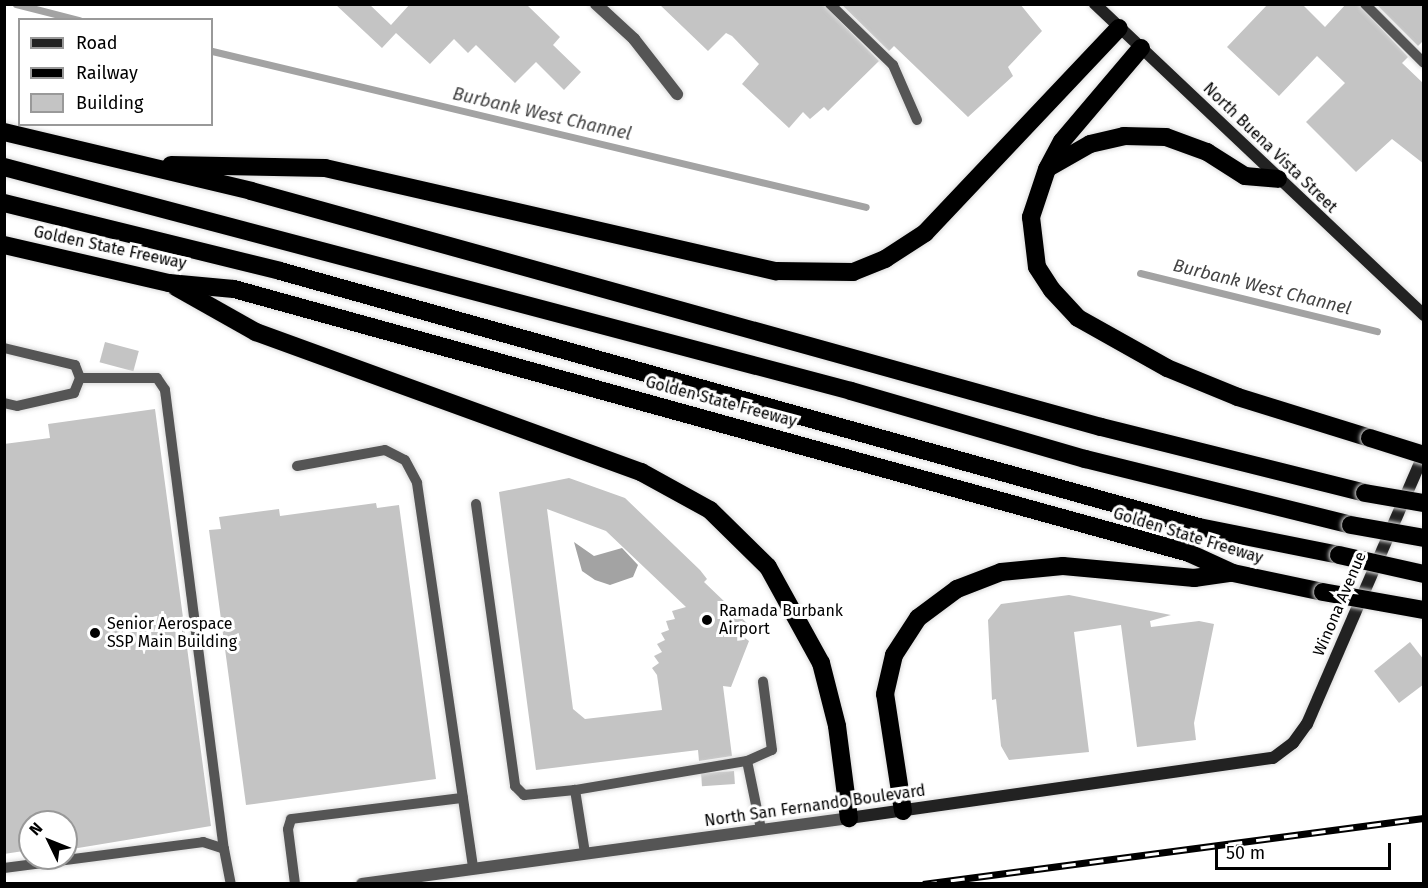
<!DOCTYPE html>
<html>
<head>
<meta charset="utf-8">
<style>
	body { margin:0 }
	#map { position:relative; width:1428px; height:888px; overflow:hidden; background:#fff; font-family:"Fira Sans",sans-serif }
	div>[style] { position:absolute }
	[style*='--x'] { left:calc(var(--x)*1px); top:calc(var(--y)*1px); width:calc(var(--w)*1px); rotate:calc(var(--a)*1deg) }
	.water>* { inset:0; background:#a3a3a3 }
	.stream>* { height:7px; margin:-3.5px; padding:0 3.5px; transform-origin:3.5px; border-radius:3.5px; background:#a3a3a3 }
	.building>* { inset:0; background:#c4c4c4; transform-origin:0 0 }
	.roads { filter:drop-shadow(0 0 2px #dbdbdb) drop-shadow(0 0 2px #dbdbdb) }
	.service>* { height:10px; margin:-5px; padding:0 5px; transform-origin:5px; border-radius:5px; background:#555 }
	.minor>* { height:12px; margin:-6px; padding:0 6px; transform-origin:6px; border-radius:6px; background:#555 }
	.tertiary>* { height:12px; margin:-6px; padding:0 6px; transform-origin:6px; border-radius:6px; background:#555 }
	.secondary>* { height:12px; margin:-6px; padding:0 6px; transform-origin:6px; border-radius:6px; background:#222 }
	.motorway>* { height:18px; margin:-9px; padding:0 9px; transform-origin:9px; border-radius:9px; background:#000 }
	.rail>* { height:7px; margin-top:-3.5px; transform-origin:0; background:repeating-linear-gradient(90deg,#fff 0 14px,#000 0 28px); box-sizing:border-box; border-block:2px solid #000 }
	.bridges { filter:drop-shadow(0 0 2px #dbdbdb) drop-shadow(0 0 2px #dbdbdb) }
	.motorway-bridge>* { height:18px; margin:-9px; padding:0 9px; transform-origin:9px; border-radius:9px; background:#000 }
	.dots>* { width:16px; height:16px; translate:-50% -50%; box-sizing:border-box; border:3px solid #fff; border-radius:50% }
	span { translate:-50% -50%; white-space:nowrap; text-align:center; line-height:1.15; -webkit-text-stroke:6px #fff; paint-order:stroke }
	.street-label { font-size:16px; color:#000 }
	.poi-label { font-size:16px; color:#000 }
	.left { translate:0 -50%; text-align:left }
	.water-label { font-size:18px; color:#444; font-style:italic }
	.frame { position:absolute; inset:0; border:6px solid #000; pointer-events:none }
	.legend { position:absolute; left:18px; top:18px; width:195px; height:108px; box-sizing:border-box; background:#fff; border:2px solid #999; margin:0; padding:8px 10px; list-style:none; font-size:18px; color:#000 }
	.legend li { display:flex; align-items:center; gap:12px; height:30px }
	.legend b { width:30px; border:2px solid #999 }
	.north { position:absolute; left:18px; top:810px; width:60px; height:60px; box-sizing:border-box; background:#fff; border:2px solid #999; border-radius:50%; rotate:313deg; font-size:16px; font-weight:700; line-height:24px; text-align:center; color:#000 }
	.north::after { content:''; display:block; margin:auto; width:21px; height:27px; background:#000; clip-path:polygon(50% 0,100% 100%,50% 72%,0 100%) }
	.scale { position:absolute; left:1215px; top:843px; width:176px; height:27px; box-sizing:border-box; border:3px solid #000; border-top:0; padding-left:8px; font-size:18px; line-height:21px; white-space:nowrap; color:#000; -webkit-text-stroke:4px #fff; paint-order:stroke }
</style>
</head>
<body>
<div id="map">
	<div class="water">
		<i style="clip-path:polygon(574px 542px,594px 556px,622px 548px,638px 565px,633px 577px,610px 585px,595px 580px,582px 571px)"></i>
	</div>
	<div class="stream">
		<i style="--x:16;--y:4;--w:65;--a:14.3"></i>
		<i style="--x:212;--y:51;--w:672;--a:13.42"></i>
		<i style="--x:1140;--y:273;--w:244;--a:13.8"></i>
	</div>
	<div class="building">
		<i style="clip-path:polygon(335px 4px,369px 4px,391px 25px,410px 4px,526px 4px,560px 37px,553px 45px,581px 72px,564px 90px,536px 62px,515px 83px,476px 45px,468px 53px,454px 39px,430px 64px,396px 33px,382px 48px)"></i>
		<i style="clip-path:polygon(659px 4px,823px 4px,879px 61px,828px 111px,824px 107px,810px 119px,803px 112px,789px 128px,742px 84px,759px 64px,732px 36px,726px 33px,708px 51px)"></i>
		<i style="clip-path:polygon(841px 4px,1020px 4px,1042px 31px,1008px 67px,1013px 76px,968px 117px,894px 46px,889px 51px)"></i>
		<i style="clip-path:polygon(1268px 4px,1302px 4px,1325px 27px,1346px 4px,1358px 4px,1408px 57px,1402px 63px,1424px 84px,1424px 164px,1392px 139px,1356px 172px,1306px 122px,1345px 83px,1317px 56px,1279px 96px,1227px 47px)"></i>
		<i style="clip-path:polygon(1376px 4px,1424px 4px,1424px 40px,1418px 46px)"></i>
		<i style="left:105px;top:342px;width:35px;height:21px;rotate:15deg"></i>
		<i style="clip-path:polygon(155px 409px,211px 826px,66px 850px,66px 822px,30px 822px,30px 850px,4px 854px,4px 444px,50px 438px,48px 424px)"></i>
		<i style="clip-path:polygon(evenodd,569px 478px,625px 498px,700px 570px,707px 579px,704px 582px,751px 627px,742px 636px,749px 641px,731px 687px,723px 686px,732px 756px,699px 761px,698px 750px,536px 770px,499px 492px,569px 478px,547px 509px,606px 531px,686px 607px,672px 611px,675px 619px,666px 621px,669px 630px,661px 633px,665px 640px,657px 644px,662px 652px,654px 656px,659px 663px,652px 668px,657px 675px,662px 710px,585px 719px,573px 709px,547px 509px)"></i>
		<i style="clip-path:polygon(376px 503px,377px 508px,399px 505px,436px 779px,246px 805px,209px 530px,221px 529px,219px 517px,279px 509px,280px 516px)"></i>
		<i style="clip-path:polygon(1069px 595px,1171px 615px,1150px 621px,1151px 627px,1199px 621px,1214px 624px,1194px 723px,1196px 740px,1137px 747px,1121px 625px,1074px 632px,1089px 752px,1009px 760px,1001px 746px,996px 699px,992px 700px,988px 620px,1001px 604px)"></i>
		<i style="clip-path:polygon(1410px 642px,1424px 660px,1424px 684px,1399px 703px,1374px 671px)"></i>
		<i style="left:734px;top:771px;width:13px;height:33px;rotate:86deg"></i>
	</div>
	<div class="roads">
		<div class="service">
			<i style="--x:830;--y:4;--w:88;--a:44.1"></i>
			<i style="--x:893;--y:65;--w:60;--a:66.4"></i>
			<i style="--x:1365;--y:4;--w:83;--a:45"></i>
			<i style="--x:4;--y:348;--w:73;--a:13.5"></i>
			<i style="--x:75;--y:365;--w:14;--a:69"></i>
			<i style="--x:80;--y:378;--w:16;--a:112"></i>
			<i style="--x:74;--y:393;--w:58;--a:167.2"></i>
			<i style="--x:17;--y:406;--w:13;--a:-167"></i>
			<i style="--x:80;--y:378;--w:77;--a:0"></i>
			<i style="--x:157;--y:378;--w:14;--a:56"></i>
			<i style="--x:165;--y:390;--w:463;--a:82.7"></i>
			<i style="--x:297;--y:466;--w:89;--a:-10.3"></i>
			<i style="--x:385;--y:450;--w:22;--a:27"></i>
			<i style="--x:405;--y:460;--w:26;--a:62"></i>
			<i style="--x:417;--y:483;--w:389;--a:81.7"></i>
			<i style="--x:476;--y:504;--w:285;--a:82.1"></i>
			<i style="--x:515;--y:786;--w:13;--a:45"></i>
			<i style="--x:524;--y:795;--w:51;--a:-5.6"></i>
			<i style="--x:761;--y:829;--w:69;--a:-101.6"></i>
			<i style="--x:747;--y:761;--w:27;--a:-24"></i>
			<i style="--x:772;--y:750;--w:69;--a:-97.5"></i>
			<i style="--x:585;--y:853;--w:64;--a:-99"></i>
			<i style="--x:575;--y:790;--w:174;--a:-9.6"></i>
			<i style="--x:4;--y:868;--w:201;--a:-7.4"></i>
			<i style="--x:203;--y:842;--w:22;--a:18"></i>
			<i style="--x:224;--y:849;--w:36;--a:79"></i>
			<i style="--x:295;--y:884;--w:55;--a:-97.3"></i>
			<i style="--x:288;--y:829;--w:10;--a:-73"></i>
			<i style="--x:291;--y:819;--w:173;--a:-7"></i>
		</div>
		<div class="minor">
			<i style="--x:596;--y:4;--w:52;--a:42.6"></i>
			<i style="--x:634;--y:39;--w:70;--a:52"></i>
		</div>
		<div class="tertiary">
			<i style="--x:362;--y:884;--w:491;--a:-7.7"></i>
		</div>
		<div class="secondary">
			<i style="--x:1095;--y:4;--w:453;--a:43.4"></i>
			<i style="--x:849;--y:818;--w:428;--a:-8.1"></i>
			<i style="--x:1273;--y:758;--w:25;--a:-37"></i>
			<i style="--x:1293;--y:743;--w:24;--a:-54"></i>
			<i style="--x:1307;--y:724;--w:294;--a:-66.6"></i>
		</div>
		<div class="motorway">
			<i style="--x:1141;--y:48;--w:122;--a:130.3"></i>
			<i style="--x:1062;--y:141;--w:32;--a:118"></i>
			<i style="--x:1047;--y:169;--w:51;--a:108.4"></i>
			<i style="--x:1031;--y:217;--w:50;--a:83.2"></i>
			<i style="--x:1037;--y:267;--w:27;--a:57"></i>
			<i style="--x:1052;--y:290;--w:38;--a:47"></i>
			<i style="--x:1078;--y:318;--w:102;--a:29.3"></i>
			<i style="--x:1167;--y:368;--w:77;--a:22.2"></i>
			<i style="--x:1238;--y:397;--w:138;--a:17.3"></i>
			<i style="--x:4;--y:132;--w:254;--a:13.4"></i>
			<i style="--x:251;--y:191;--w:882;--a:15.52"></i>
			<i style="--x:1101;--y:427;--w:272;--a:14"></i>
			<i style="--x:171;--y:165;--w:154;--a:1.1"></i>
			<i style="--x:325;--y:168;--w:463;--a:12.9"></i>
			<i style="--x:776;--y:271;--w:77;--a:0.7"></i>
			<i style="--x:853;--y:272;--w:35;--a:-22"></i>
			<i style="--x:885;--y:259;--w:48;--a:-33"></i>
			<i style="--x:925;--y:233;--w:282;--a:-46.6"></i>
			<i style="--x:4;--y:167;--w:876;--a:14.81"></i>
			<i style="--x:851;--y:391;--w:244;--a:16.2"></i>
			<i style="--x:1085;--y:459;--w:274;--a:13.9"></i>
			<i style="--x:1048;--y:168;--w:48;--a:-29.7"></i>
			<i style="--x:1090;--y:144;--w:35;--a:-13"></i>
			<i style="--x:1124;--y:136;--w:42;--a:1.4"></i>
			<i style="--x:1166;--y:137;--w:44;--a:20.1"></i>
			<i style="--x:1207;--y:152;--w:45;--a:32.3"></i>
			<i style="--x:1245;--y:176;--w:33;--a:5"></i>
			<i style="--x:4;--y:203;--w:284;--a:13.8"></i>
			<i style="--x:280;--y:271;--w:954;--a:15.57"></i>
			<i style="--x:1199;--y:527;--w:143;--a:11.3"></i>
			<i style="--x:4;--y:245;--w:169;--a:13"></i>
			<i style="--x:169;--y:283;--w:65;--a:5.3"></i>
			<i style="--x:234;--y:289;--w:991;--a:15.45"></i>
			<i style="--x:1189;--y:553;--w:48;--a:24.4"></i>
			<i style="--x:1233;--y:573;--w:92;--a:11.9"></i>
			<i style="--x:176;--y:287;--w:92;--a:29.4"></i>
			<i style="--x:256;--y:332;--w:410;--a:20"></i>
			<i style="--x:641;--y:472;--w:79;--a:28.8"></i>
			<i style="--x:710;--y:510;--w:81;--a:44.5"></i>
			<i style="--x:768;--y:567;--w:110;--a:61.1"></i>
			<i style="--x:821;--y:663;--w:65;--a:75.7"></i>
			<i style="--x:837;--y:726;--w:93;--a:82.6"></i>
			<i style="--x:903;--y:811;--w:118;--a:-98.7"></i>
			<i style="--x:885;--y:694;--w:40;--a:-77"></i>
			<i style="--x:894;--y:655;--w:44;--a:-57"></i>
			<i style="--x:918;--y:618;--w:49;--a:-36.6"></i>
			<i style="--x:957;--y:589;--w:47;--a:-21.1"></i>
			<i style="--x:1001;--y:572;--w:62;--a:-5.5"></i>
			<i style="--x:1063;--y:566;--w:132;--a:5.2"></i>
			<i style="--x:1194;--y:578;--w:37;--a:-8"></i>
		</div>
	</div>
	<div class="rail">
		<i style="--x:923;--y:884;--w:505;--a:-7.5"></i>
	</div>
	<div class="bridges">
		<div class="motorway-bridge">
			<i style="--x:1370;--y:438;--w:57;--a:17.5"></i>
			<i style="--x:1365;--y:493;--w:60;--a:9.6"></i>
			<i style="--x:1351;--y:525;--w:74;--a:10.1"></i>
			<i style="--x:1339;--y:555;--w:87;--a:12.6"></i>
			<i style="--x:1323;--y:592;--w:103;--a:10.1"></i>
		</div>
	</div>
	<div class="dots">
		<i style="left:707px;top:620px;background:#000"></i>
		<i style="left:95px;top:633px;background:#000"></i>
	</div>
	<div class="street-label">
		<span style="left:1270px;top:148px;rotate:44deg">North Buena Vista Street</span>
		<span style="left:110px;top:248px;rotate:12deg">Golden State Freeway</span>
		<span style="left:721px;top:402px;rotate:15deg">Golden State Freeway</span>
		<span style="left:1188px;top:536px;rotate:17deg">Golden State Freeway</span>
		<span style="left:1340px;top:604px;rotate:-67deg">Winona Avenue</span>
		<span style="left:815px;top:806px;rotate:-8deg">North San Fernando Boulevard</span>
	</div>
	<div class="poi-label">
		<span class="left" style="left:719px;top:620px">Ramada Burbank<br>Airport</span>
		<span class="left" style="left:107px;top:633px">Senior Aerospace<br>SSP Main Building</span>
	</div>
	<div class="water-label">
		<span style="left:542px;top:114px;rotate:13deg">Burbank West Channel</span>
		<span style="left:1262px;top:287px;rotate:14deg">Burbank West Channel</span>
	</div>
	<div class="frame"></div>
	<ul class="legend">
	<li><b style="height:8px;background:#222"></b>Road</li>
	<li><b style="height:8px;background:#000"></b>Railway</li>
	<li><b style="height:16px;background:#c4c4c4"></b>Building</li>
	</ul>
	<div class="north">N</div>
	<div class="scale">50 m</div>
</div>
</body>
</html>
